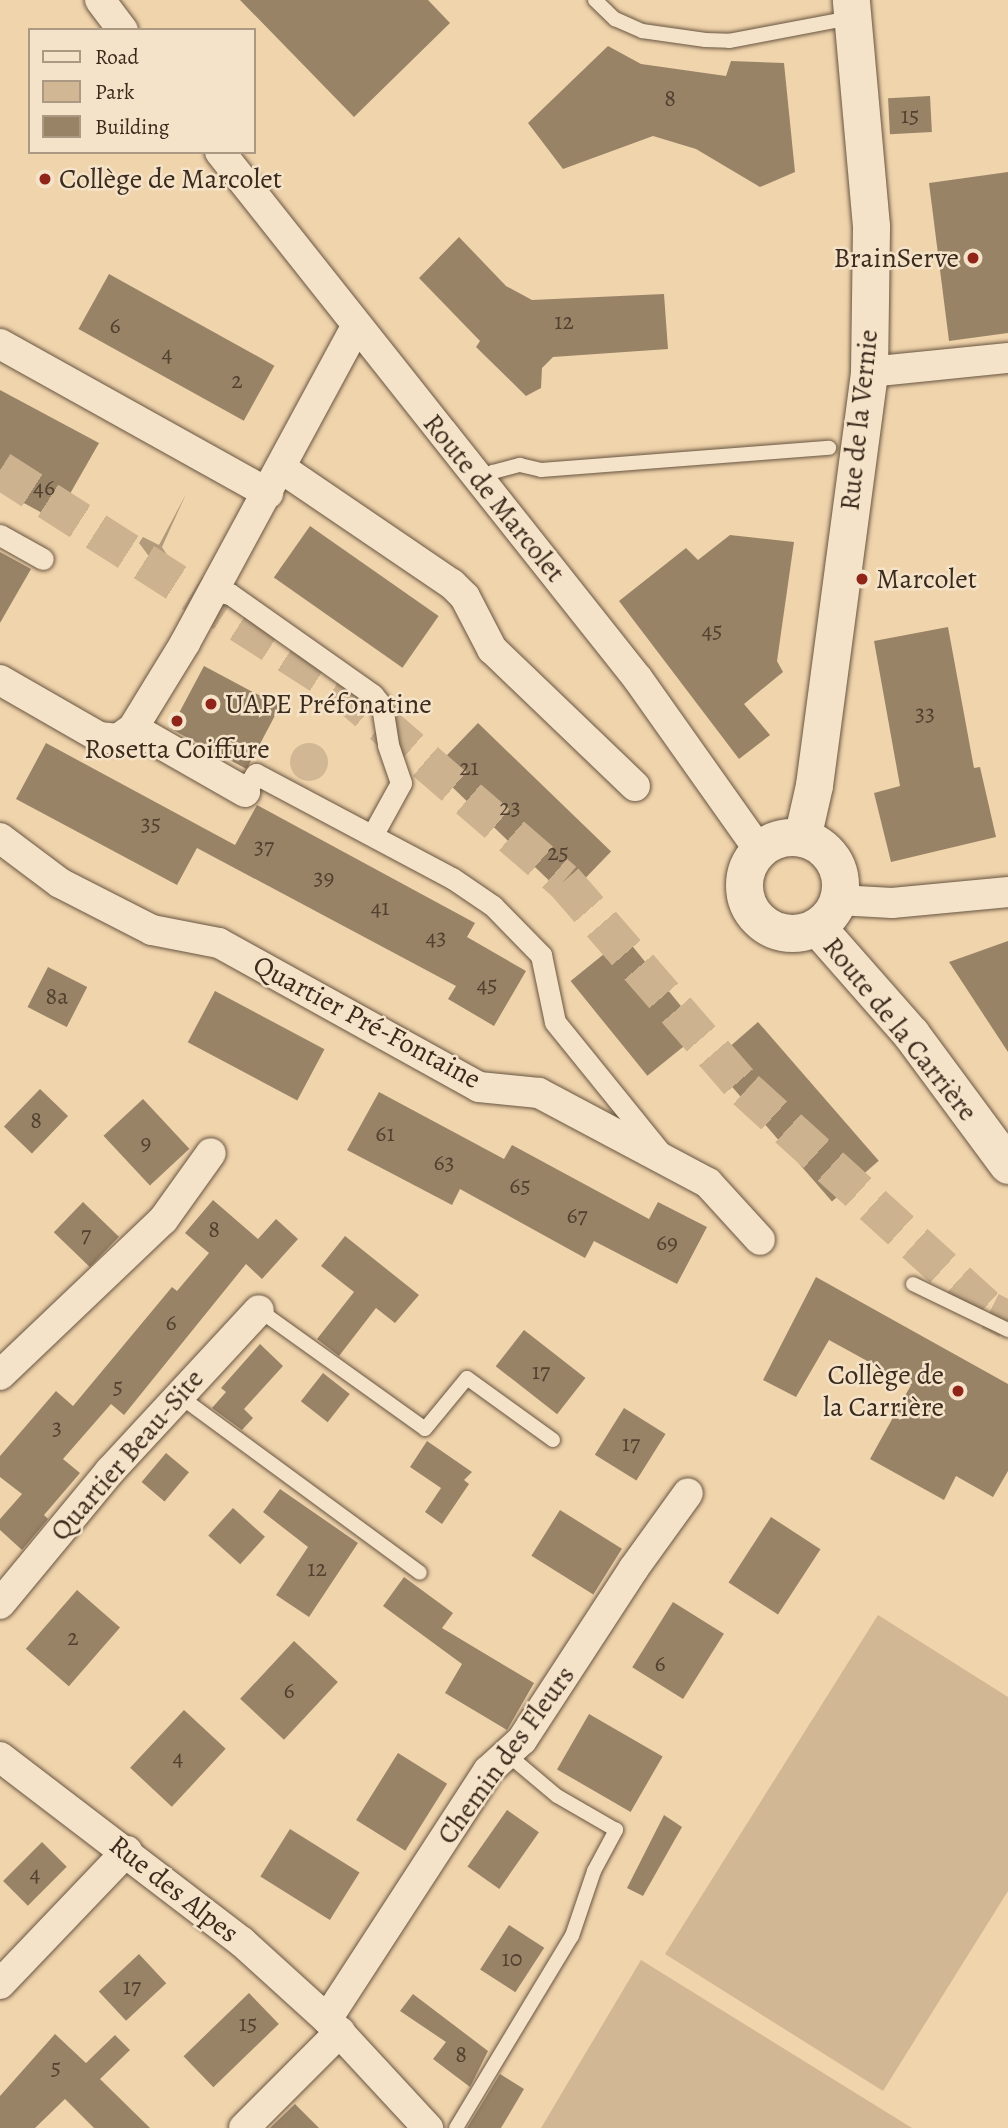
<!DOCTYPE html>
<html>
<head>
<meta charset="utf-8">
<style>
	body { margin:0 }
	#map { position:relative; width:1008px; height:2128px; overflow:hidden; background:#f0d4ac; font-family:Alegreya,serif }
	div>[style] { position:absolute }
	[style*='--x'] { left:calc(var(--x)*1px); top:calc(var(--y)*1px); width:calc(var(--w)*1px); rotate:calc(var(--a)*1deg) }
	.green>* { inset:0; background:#d1b794 }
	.round { border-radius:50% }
	.water>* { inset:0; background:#b29b7b }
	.building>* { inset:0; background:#998367; transform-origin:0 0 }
	.secondary-tunnel>* { height:38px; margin-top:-19px; transform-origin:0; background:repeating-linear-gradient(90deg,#ccb28f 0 38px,transparent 0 57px) }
	.roads { filter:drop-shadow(0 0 2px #685541) drop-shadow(0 0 2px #685541) }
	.service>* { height:14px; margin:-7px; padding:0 7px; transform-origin:7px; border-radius:7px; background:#f5e3c9 }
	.pedestrian>* { height:21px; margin:-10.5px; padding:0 10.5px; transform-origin:10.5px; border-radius:10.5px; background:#f5e3c9 }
	.minor>* { height:30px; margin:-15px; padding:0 15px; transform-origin:15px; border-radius:15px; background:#f5e3c9 }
	.tertiary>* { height:37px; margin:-18.5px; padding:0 18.5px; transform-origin:18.5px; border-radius:18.5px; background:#f5e3c9 }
	.tertiary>.ring { margin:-18.5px; padding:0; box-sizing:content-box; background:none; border:37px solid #f5e3c9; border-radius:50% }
	.dots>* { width:19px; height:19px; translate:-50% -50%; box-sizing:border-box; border:4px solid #f5e3c9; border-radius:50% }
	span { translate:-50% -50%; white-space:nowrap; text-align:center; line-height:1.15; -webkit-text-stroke:5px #f5e3c9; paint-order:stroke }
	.number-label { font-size:24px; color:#524130 }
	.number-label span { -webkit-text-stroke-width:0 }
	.poi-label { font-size:28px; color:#3b2b1d }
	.left { translate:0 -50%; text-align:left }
	.right { translate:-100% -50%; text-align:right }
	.street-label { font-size:28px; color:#3b2b1d }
	.legend { position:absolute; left:28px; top:28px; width:228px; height:126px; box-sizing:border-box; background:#f5e3c9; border:2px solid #ab9984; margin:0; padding:9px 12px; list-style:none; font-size:21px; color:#3b2b1d }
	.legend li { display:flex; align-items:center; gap:14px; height:35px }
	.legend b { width:35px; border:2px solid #ab9984 }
</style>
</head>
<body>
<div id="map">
	<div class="green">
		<i class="round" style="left:290px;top:743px;width:38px;height:38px"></i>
		<i style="clip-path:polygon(878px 1615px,1008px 1697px,1008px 1891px,883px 2091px,665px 1954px)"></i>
		<i style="clip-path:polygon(641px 1960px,912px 2128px,541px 2128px)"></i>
	</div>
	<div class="water">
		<i style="clip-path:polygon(186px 494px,162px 547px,173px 564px,170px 569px,151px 559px,139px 543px,143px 537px,159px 545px)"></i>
	</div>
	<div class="building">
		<i style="clip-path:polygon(240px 0,428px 0,450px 23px,354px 117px)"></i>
		<i style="clip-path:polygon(608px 46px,641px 64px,726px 76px,731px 61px,784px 63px,795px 172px,760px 187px,696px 149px,653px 136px,563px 169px,528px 123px)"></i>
		<i style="left:930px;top:96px;width:36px;height:42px;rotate:87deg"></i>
		<i style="clip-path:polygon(1008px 172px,1008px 333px,949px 341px,929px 183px)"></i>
		<i style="clip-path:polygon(459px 237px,506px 286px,532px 300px,664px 294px,668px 349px,553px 357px,542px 368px,541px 388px,526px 396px,476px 347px,480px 341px,419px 278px)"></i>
		<i style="left:109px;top:274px;width:189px;height:63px;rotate:29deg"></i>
		<i style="clip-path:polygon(0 390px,99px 443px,55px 520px,0 490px)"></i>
		<i style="left:310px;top:526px;width:157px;height:63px;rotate:35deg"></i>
		<i style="clip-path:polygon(730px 535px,794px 542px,777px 661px,783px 672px,744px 704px,770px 735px,739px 759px,619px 601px,686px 548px,698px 560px)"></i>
		<i style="clip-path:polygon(0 552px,31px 569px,0 623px)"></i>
		<i style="clip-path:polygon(948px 627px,974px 768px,980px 767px,996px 837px,891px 862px,874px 793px,900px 786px,874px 641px)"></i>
		<i style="left:204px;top:666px;width:86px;height:71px;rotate:28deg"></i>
		<i style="left:478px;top:723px;width:185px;height:64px;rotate:44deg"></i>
		<i style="clip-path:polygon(46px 743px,235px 845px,257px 805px,475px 923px,467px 937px,526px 971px,494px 1026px,448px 999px,456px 986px,197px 848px,177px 885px,16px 799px)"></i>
		<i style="left:625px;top:937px;width:122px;height:70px;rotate:51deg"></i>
		<i style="clip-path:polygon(1008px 941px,1008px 1052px,949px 962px)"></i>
		<i style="left:48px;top:967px;width:44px;height:45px;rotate:27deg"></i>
		<i style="left:215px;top:991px;width:124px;height:58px;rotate:28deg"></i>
		<i style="left:758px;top:1022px;width:184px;height:62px;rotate:49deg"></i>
		<i style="left:40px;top:1089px;width:39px;height:52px;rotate:44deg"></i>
		<i style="clip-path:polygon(379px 1092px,504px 1159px,512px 1145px,649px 1219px,658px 1202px,707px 1227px,677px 1284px,594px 1241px,585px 1258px,460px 1189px,452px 1205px,347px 1150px)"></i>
		<i style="left:143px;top:1099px;width:68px;height:54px;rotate:47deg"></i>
		<i style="clip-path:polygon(213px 1200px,258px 1239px,276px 1219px,298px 1239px,262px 1279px,246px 1264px,124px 1415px,111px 1404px,63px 1459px,80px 1473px,44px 1515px,48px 1519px,22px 1550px,0 1530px,0 1519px,22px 1494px,0 1477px,0 1456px,56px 1391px,73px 1406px,172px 1287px,177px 1291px,209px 1253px,185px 1233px)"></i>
		<i style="left:83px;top:1202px;width:50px;height:42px;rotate:44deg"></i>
		<i style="clip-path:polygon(345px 1236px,419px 1295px,395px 1323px,376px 1308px,339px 1356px,317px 1339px,354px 1292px,321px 1266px)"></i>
		<i style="clip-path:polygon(816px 1277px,1008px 1384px,1008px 1471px,993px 1497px,956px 1476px,944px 1500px,870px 1459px,911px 1385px,829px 1340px,796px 1397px,763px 1380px)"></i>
		<i style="left:524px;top:1330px;width:78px;height:46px;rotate:38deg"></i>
		<i style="clip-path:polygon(260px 1344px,283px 1366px,244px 1409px,253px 1418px,242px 1430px,212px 1408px,226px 1392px,221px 1388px)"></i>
		<i style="left:323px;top:1373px;width:34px;height:36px;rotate:38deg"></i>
		<i style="left:624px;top:1408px;width:49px;height:55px;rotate:32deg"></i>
		<i style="clip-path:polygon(427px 1441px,472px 1472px,464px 1480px,469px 1484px,442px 1524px,425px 1512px,441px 1488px,410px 1467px)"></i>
		<i style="left:166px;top:1453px;width:30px;height:38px;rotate:40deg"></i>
		<i style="clip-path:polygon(280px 1489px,358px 1543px,309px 1617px,276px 1595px,308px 1547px,263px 1512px)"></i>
		<i style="left:233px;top:1508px;width:43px;height:37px;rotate:42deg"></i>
		<i style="left:560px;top:1510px;width:73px;height:54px;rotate:32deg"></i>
		<i style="left:771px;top:1517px;width:59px;height:78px;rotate:33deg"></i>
		<i style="clip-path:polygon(404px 1577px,453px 1613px,442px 1628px,534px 1683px,507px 1730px,445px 1693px,462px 1664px,383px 1606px)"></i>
		<i style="left:77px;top:1590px;width:57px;height:78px;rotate:41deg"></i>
		<i style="left:673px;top:1602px;width:60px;height:77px;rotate:32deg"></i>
		<i style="left:294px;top:1641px;width:60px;height:79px;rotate:43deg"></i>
		<i style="left:184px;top:1710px;width:57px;height:79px;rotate:43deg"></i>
		<i style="left:589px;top:1714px;width:85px;height:64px;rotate:30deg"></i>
		<i style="left:398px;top:1753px;width:58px;height:79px;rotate:32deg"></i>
		<i style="left:507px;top:1810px;width:39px;height:69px;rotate:35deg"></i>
		<i style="clip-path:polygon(664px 1815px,682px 1827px,643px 1896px,627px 1888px)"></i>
		<i style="left:290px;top:1829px;width:82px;height:56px;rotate:32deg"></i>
		<i style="left:42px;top:1842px;width:35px;height:55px;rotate:45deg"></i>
		<i style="left:509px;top:1925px;width:42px;height:53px;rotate:33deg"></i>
		<i style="left:139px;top:1954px;width:40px;height:55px;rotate:47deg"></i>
		<i style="left:249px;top:1993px;width:43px;height:91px;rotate:46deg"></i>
		<i style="clip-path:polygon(413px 1994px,488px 2051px,470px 2087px,433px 2059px,446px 2042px,400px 2011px)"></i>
		<i style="clip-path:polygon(55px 2034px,86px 2063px,115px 2035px,130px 2050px,100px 2079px,150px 2128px,94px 2128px,65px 2099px,35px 2128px,0 2128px,0 2096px)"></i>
		<i style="clip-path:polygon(500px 2074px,524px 2089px,501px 2128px,467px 2128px)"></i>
		<i style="clip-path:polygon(295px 2104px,319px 2128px,270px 2128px)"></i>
	</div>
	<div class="secondary-tunnel">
		<i style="--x:0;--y:470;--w:403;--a:32.6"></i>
		<i style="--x:339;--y:687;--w:297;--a:40.8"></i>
		<i style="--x:564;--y:881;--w:277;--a:49"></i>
		<i style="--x:746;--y:1090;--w:329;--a:42.2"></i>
		<i style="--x:990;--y:1311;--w:20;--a:27"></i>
	</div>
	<div class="roads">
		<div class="service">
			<i style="--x:595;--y:0;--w:28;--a:44"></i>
			<i style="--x:615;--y:19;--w:30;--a:24"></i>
			<i style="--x:642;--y:31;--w:64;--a:8.1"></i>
			<i style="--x:705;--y:40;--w:24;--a:2"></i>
			<i style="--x:729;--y:41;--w:124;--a:-10.7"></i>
			<i style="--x:480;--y:481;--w:16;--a:-35"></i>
			<i style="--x:493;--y:472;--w:28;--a:-15"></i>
			<i style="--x:520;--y:465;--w:22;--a:13"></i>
			<i style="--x:541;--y:470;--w:289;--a:-4.4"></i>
			<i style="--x:913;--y:1284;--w:106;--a:25.8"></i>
			<i style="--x:259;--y:1310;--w:204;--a:35.6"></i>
			<i style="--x:425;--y:1429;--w:66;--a:-50.5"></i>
			<i style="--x:467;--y:1378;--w:106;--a:35.8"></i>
			<i style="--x:178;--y:1395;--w:300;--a:36.3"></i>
			<i style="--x:456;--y:2128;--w:224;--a:-58.9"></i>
			<i style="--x:572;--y:1936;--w:69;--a:-71.3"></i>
			<i style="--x:594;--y:1871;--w:47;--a:-61.8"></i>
			<i style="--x:616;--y:1830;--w:68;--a:-150"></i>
			<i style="--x:557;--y:1796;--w:65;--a:-140"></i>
		</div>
		<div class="pedestrian">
			<i style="--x:0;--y:535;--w:49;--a:29.2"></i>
			<i style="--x:213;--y:591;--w:17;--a:10"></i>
			<i style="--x:230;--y:594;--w:175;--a:35.2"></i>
			<i style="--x:373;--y:695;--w:14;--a:51"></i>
			<i style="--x:382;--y:706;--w:39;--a:81"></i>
			<i style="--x:388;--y:745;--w:40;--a:71.1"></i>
			<i style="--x:401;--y:783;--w:58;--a:118.8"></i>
			<i style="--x:245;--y:792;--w:21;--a:-59"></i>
			<i style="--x:256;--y:774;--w:222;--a:28"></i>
			<i style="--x:452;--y:878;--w:50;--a:34.3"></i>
			<i style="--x:493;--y:906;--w:69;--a:45.6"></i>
			<i style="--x:541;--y:955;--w:68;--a:78.2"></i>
			<i style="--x:555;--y:1022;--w:170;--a:51"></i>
		</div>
		<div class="minor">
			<i style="--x:100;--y:0;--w:38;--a:53"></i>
			<i style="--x:220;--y:152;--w:673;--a:51.58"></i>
			<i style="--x:638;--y:679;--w:209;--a:54.7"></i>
			<i style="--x:0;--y:344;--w:307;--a:29.1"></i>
			<i style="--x:869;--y:372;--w:140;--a:-5.8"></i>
			<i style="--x:281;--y:468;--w:207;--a:34.2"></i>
			<i style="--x:452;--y:584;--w:18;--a:45"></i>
			<i style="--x:465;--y:597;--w:59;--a:62.6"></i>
			<i style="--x:492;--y:649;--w:198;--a:43.8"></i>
			<i style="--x:0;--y:680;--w:114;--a:29.9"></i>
			<i style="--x:99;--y:737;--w:19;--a:6"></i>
			<i style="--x:118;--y:739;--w:19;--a:-36"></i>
			<i style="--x:133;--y:728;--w:100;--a:-58.5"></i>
			<i style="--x:185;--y:643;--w:359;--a:-61.6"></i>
			<i style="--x:133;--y:728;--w:129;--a:29.7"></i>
			<i style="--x:0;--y:838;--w:75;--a:36.9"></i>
			<i style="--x:60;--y:883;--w:103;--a:27.1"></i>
			<i style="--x:152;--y:930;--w:68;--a:11"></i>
			<i style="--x:219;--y:943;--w:297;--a:29"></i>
			<i style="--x:479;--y:1087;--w:60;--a:5.7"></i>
			<i style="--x:539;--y:1093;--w:191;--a:28"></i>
			<i style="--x:708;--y:1183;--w:77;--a:47.6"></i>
			<i style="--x:838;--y:900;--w:54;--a:3.2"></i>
			<i style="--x:892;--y:903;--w:117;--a:-5.4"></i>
			<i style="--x:0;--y:1375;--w:225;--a:-43.6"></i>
			<i style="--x:163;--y:1220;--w:82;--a:-54.4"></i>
			<i style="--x:0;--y:1604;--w:173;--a:-50.4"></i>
			<i style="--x:110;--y:1471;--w:219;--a:-47.2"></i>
			<i style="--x:0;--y:1757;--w:305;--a:37.4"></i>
			<i style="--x:242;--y:1942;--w:115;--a:42.2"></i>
			<i style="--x:327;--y:2019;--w:149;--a:47.2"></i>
			<i style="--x:0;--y:1984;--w:184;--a:-46.3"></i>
			<i style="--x:327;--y:2019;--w:296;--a:-57"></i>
			<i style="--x:488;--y:1771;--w:46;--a:-42.4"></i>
			<i style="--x:522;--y:1740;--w:205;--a:-56.9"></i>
			<i style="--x:634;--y:1568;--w:92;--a:-54.2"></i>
			<i style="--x:244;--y:2128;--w:136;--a:-45"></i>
		</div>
		<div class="tertiary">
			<i class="ring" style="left:744px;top:837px;width:59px;height:59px"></i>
			<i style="--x:802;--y:838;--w:54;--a:-77.2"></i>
			<i style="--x:814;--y:785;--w:417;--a:-82.4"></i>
			<i style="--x:869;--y:372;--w:146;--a:-89.2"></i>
			<i style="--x:871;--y:226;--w:227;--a:-95.1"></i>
			<i style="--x:817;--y:927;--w:142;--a:48.7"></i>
			<i style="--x:911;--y:1034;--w:163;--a:53.5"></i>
		</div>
	</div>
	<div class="dots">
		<i style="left:45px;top:179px;background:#8f2418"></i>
		<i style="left:973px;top:258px;background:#8f2418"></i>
		<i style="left:862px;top:579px;background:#8f2418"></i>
		<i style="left:211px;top:704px;background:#8f2418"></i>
		<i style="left:177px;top:721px;background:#8f2418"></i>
		<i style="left:958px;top:1391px;background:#8f2418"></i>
	</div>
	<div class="number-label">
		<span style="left:670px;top:99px">8</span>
		<span style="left:910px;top:116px">15</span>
		<span style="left:564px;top:322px">12</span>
		<span style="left:115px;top:326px">6</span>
		<span style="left:167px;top:354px">4</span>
		<span style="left:237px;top:381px">2</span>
		<span style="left:44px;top:488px">46</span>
		<span style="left:712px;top:631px">45</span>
		<span style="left:925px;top:714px">33</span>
		<span style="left:469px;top:768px">21</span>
		<span style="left:510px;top:808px">23</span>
		<span style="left:151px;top:824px">35</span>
		<span style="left:264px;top:847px">37</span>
		<span style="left:558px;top:853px">25</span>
		<span style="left:324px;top:878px">39</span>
		<span style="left:380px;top:908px">41</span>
		<span style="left:436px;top:938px">43</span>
		<span style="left:487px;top:985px">45</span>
		<span style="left:57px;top:997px">8a</span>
		<span style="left:36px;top:1121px">8</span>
		<span style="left:385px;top:1134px">61</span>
		<span style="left:146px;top:1143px">9</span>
		<span style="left:444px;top:1163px">63</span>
		<span style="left:520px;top:1186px">65</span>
		<span style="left:577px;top:1216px">67</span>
		<span style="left:214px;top:1230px">8</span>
		<span style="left:86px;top:1235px">7</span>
		<span style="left:667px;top:1243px">69</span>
		<span style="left:171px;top:1323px">6</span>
		<span style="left:541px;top:1372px">17</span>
		<span style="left:118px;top:1387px">5</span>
		<span style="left:57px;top:1428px">3</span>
		<span style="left:631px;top:1444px">17</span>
		<span style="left:317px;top:1569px">12</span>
		<span style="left:73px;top:1638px">2</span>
		<span style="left:660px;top:1664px">6</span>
		<span style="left:289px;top:1691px">6</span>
		<span style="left:178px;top:1758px">4</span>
		<span style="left:35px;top:1874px">4</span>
		<span style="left:512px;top:1959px">10</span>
		<span style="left:132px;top:1987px">17</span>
		<span style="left:248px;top:2024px">15</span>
		<span style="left:461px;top:2055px">8</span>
		<span style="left:56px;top:2068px">5</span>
	</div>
	<div class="poi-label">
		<span class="left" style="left:59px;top:179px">Collège de Marcolet</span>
		<span class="right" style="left:959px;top:258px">BrainServe</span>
		<span class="left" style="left:876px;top:579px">Marcolet</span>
		<span class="left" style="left:225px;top:704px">UAPE Préfonatine</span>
		<span style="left:177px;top:749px">Rosetta Coiffure</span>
		<span class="right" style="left:944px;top:1391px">Collège de<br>la Carrière</span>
	</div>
	<div class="street-label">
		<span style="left:859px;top:420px;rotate:-84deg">Rue de la Vernie</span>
		<span style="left:494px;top:498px;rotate:51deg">Route de Marcolet</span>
		<span style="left:367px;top:1022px;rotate:28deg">Quartier Pré-Fontaine</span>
		<span style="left:900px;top:1029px;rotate:51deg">Route de la Carrière</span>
		<span style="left:127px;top:1455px;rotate:-49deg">Quartier Beau-Site</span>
		<span style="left:506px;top:1755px;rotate:-54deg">Chemin des Fleurs</span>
		<span style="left:174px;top:1889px;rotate:38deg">Rue des Alpes</span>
	</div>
	<ul class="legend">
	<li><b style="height:9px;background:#f5e3c9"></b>Road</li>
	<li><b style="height:19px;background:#d1b794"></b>Park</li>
	<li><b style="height:19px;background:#998367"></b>Building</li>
	</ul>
</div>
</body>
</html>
